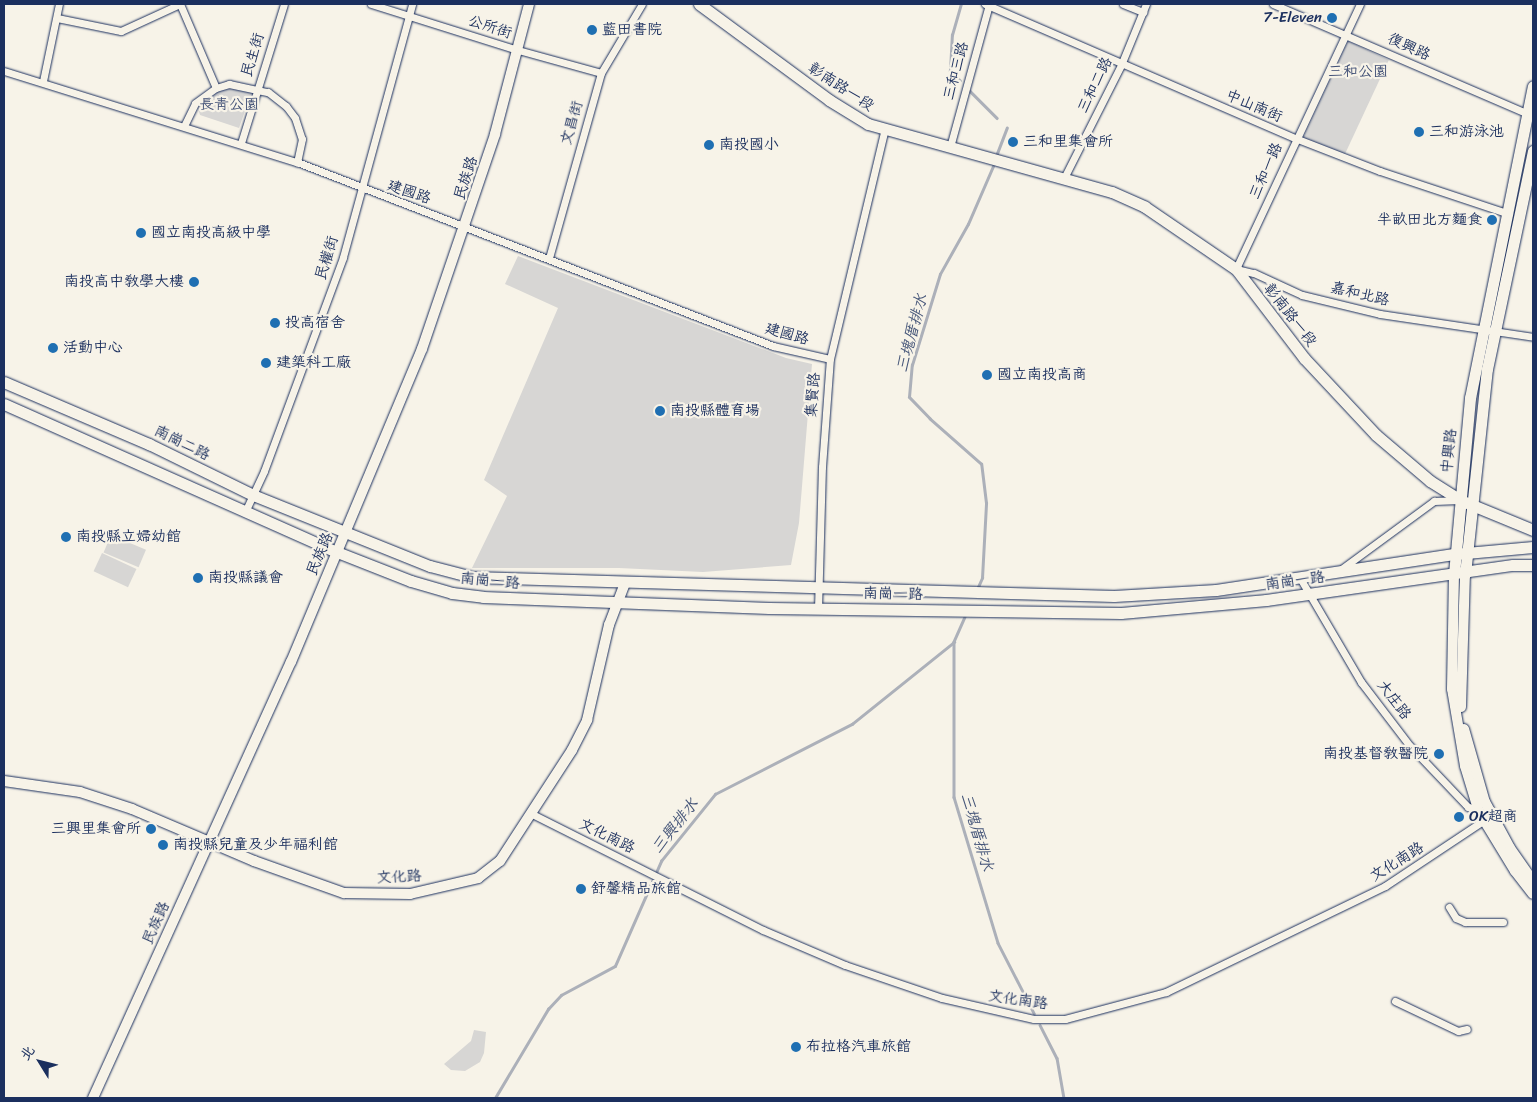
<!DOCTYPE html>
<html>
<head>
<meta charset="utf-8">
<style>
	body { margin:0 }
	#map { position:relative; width:1537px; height:1102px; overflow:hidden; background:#f7f3e8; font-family:Sriracha,"LXGW WenKai TC",sans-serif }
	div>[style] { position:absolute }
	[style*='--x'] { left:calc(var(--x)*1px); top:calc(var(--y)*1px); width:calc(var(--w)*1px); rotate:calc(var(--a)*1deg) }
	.green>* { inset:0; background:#d7d6d4; transform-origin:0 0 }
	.stream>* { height:2.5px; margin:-1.25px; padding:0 1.25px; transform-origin:1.25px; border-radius:1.25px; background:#acb0b9 }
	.roads { filter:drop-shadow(0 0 1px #1b2f5e) drop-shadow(0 0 1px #1b2f5e) }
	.street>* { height:7px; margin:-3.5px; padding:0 3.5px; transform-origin:3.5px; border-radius:3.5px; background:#f7f3e8 }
	.secondary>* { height:10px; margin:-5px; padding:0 5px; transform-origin:5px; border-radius:5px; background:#f7f3e8 }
	.primary>* { height:11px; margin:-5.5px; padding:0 5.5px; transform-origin:5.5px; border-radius:5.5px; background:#f7f3e8 }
	.dots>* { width:14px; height:14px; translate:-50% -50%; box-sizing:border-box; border:2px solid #f7f3e8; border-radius:50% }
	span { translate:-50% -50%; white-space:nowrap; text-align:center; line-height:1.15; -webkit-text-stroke:4.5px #f7f3e8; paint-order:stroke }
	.poi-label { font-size:15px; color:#1b2f5e }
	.right { translate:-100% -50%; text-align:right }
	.left { translate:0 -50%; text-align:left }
	.street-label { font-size:15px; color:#1b2f5e }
	.park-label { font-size:15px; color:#415076 }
	.water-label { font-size:16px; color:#465679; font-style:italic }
	.frame { position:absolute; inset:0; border:5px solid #1b2f5e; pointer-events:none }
	.north { position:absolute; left:15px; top:1037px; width:50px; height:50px; -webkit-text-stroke:4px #f7f3e8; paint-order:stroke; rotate:306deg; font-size:14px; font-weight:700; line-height:20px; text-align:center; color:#1b2f5e }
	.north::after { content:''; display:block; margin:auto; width:18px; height:22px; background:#1b2f5e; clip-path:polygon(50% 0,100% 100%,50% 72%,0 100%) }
</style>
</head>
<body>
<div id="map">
	<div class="green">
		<i style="left:1348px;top:41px;width:45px;height:107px;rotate:25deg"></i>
		<i style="clip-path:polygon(232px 86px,252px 91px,239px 128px,200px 115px,198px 108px,202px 101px,217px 90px)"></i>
		<i style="clip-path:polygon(518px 256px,786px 358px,812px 364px,799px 523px,791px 565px,703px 572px,619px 568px,472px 568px,507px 496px,484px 480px,558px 308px,505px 284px)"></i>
		<i style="left:111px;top:535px;width:38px;height:19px;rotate:23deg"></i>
		<i style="left:102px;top:553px;width:38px;height:20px;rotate:25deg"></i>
		<i style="clip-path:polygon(474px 1030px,486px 1032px,484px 1053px,480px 1062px,465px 1071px,451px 1070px,444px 1064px,471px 1041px)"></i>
	</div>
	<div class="stream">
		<i style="--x:960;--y:81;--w:14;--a:-135"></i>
		<i style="--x:950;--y:71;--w:36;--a:-87"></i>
		<i style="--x:952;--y:35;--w:32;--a:-74"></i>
		<i style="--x:970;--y:91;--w:38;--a:45"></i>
		<i style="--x:996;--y:156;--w:30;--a:-69"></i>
		<i style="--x:978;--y:587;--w:10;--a:-66"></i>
		<i style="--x:982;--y:578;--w:75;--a:-86.9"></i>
		<i style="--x:986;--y:503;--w:39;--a:-97"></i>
		<i style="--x:981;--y:464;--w:68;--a:-138.6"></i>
		<i style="--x:930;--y:419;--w:30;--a:-134"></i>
		<i style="--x:909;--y:397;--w:32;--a:-85"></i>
		<i style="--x:912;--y:365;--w:95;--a:-72.9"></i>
		<i style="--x:940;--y:274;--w:57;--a:-60.8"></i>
		<i style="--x:968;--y:224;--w:65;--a:-66.6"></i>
		<i style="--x:965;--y:617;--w:27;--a:114"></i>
		<i style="--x:954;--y:642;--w:155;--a:90"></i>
		<i style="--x:954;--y:797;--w:152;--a:73.2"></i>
		<i style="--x:998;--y:943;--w:79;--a:62.8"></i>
		<i style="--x:1040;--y:1025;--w:37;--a:63"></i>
		<i style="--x:1057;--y:1058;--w:41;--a:80.1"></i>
		<i style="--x:495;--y:1098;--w:104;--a:-59.2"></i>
		<i style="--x:548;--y:1009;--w:19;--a:-47"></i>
		<i style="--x:561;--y:995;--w:61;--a:-28.2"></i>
		<i style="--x:615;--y:966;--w:115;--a:-66.3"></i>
		<i style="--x:661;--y:861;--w:86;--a:-51.1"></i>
		<i style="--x:715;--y:794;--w:154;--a:-27.1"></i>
		<i style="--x:852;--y:724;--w:131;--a:-38.8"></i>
	</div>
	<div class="roads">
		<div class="street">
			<i style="--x:180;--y:4;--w:91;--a:66.8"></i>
			<i style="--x:371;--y:4;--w:154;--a:17.4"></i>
			<i style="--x:518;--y:50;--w:86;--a:15.5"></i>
			<i style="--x:985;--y:4;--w:338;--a:23.4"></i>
			<i style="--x:1295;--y:138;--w:91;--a:21.2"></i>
			<i style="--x:1380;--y:171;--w:136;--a:18.4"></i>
			<i style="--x:1123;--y:4;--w:22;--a:22"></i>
			<i style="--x:1273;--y:4;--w:283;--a:23.3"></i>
			<i style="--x:1360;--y:4;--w:293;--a:115.1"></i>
			<i style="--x:1236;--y:269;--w:18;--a:13"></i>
			<i style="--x:1254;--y:273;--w:53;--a:24.6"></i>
			<i style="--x:1302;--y:295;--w:80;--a:13.7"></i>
			<i style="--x:1380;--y:314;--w:155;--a:8.5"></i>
			<i style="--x:57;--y:18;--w:65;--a:11.5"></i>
			<i style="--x:121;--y:31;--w:65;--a:-24.6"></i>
			<i style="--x:4;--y:71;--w:307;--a:17.3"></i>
			<i style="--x:297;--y:162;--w:510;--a:21.13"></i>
			<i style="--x:773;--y:346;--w:58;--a:12.8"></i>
			<i style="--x:43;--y:81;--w:79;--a:-78.3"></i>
			<i style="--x:184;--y:126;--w:25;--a:-64"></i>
			<i style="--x:195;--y:103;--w:26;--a:-36"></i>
			<i style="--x:216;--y:88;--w:14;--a:-17"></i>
			<i style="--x:229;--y:84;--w:40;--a:12"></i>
			<i style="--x:268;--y:92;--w:23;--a:38"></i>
			<i style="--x:286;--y:106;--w:15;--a:53"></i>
			<i style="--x:295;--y:118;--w:22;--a:72"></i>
			<i style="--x:302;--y:139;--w:24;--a:102"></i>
			<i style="--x:241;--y:143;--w:145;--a:-72.8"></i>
			<i style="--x:950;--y:147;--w:148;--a:-74.7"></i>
			<i style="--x:1064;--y:178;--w:127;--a:-63.2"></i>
			<i style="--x:1121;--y:65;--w:66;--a:-67.7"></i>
			<i style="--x:549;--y:258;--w:192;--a:-74.3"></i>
			<i style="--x:601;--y:73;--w:80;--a:-59.3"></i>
			<i style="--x:245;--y:512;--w:45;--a:-65.1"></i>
			<i style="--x:264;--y:471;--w:228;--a:-69.7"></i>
			<i style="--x:343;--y:257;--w:262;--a:-74.7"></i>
			<i style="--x:1340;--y:570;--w:117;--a:-36.3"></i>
			<i style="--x:1434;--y:501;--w:26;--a:-2"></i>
			<i style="--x:1300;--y:578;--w:121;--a:59.6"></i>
			<i style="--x:1361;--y:682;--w:81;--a:52.6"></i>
			<i style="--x:1410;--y:746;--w:84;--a:46.4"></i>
			<i style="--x:1468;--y:807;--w:12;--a:14"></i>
			<i style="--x:818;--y:609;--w:142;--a:-88.4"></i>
			<i style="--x:822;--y:467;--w:108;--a:-85.8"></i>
			<i style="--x:830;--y:359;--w:236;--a:-76.6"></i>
			<i style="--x:532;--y:814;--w:258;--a:26.7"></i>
			<i style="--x:763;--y:930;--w:89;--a:23.1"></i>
			<i style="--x:845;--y:965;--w:102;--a:18.8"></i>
			<i style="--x:942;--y:998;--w:94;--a:12.9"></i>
			<i style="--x:1034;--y:1019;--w:31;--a:0"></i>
			<i style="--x:1065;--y:1019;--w:105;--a:-15"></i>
			<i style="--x:1166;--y:992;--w:243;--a:-25.8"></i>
			<i style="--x:1385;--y:886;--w:121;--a:-33.6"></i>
			<i style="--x:1449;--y:907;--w:13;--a:58"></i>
			<i style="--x:1456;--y:918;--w:10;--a:24"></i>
			<i style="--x:1465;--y:922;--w:38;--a:0"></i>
			<i style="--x:1395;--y:1001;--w:70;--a:25.5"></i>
			<i style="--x:1458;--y:1031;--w:9;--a:-13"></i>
		</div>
		<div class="secondary">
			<i style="--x:1454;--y:574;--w:115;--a:91"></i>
			<i style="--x:1452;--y:689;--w:78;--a:80.4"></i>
			<i style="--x:1465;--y:766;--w:48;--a:73.1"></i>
			<i style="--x:1479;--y:812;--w:69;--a:58.6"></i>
			<i style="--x:1515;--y:871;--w:29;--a:52"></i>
			<i style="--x:1461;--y:707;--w:133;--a:-88.3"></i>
			<i style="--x:1464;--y:729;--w:76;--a:74"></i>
			<i style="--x:1485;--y:802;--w:52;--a:61.5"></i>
			<i style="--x:1510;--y:848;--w:40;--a:55.1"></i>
			<i style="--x:4;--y:781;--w:77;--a:8.2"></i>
			<i style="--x:80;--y:792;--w:55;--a:18.1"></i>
			<i style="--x:132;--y:809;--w:133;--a:23.1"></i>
			<i style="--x:254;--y:861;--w:96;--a:19.6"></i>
			<i style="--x:344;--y:893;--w:66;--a:0.9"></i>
			<i style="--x:410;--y:894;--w:70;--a:-13.2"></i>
			<i style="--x:478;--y:878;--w:28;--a:-38"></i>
			<i style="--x:500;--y:861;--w:132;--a:-57"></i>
			<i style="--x:572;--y:750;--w:34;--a:-63"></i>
			<i style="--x:587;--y:720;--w:98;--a:-77"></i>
			<i style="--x:609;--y:625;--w:45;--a:-69.1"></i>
			<i style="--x:93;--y:1098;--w:479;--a:-65.6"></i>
			<i style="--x:291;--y:662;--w:339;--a:-67.3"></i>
			<i style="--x:422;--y:349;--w:227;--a:-71.2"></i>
			<i style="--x:495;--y:134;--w:134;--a:-75.3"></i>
		</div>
		<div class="primary">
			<i style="--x:699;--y:4;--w:162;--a:36.4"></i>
			<i style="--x:829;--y:100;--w:46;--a:31.6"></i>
			<i style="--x:868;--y:124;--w:253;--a:15.6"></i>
			<i style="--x:1112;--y:192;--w:36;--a:24"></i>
			<i style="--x:1145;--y:207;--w:110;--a:34.3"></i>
			<i style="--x:1236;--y:269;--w:112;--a:52.6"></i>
			<i style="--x:1304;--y:358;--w:105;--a:46.9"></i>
			<i style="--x:1376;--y:435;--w:71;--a:40.4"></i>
			<i style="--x:1430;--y:481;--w:36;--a:32"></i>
			<i style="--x:1460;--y:500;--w:79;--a:22.3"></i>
			<i style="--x:4;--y:382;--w:158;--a:23.2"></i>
			<i style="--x:149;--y:444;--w:116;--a:26.1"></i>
			<i style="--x:253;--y:495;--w:191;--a:21.9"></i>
			<i style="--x:430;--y:566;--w:43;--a:14.7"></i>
			<i style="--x:472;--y:577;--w:642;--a:1.7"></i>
			<i style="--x:1114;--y:596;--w:102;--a:-3.4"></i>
			<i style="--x:1216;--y:590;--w:242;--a:-8.6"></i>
			<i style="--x:1455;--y:554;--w:78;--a:-5.1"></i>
			<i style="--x:4;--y:404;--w:364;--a:24"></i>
			<i style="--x:337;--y:552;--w:79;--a:21.4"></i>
			<i style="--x:411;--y:581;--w:43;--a:16.3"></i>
			<i style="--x:452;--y:593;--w:31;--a:7"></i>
			<i style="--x:483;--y:597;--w:286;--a:2.2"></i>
			<i style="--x:769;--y:608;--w:352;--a:0.8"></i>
			<i style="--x:1121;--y:613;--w:146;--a:-5.1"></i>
			<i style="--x:1266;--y:600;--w:249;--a:-8.1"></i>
			<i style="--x:1513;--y:565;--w:20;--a:0"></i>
			<i style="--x:1454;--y:574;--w:177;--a:-84.8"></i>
			<i style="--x:1470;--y:398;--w:318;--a:-78.6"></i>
			<i style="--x:1465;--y:574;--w:206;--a:-83.9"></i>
			<i style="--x:1487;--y:369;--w:223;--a:-78.1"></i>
		</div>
	</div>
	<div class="dots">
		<i style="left:1332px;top:18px;background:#1f6fb2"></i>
		<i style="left:592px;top:30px;background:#1f6fb2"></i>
		<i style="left:1419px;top:132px;background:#1f6fb2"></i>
		<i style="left:1013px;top:142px;background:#1f6fb2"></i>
		<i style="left:709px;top:145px;background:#1f6fb2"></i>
		<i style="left:1492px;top:220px;background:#1f6fb2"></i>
		<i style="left:141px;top:233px;background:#1f6fb2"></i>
		<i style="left:194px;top:282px;background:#1f6fb2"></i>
		<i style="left:275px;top:323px;background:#1f6fb2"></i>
		<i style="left:53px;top:348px;background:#1f6fb2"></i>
		<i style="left:266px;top:363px;background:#1f6fb2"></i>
		<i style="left:987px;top:375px;background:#1f6fb2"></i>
		<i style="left:660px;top:411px;background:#1f6fb2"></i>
		<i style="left:66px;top:537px;background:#1f6fb2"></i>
		<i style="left:198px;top:578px;background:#1f6fb2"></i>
		<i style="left:1439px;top:754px;background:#1f6fb2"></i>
		<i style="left:1459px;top:817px;background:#1f6fb2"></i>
		<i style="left:151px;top:829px;background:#1f6fb2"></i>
		<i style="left:163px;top:845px;background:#1f6fb2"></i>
		<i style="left:581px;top:889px;background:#1f6fb2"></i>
		<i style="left:796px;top:1047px;background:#1f6fb2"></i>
	</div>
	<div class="poi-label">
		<span class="right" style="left:1322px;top:18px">7-Eleven</span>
		<span class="left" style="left:602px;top:30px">藍田書院</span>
		<span class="left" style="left:1429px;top:132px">三和游泳池</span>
		<span class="left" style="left:1023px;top:142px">三和里集會所</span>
		<span class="left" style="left:719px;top:145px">南投國小</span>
		<span class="right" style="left:1482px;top:220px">半畝田北方麵食</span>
		<span class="left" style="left:151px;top:233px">國立南投高級中學</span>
		<span class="right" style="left:184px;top:282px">南投高中教學大樓</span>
		<span class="left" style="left:285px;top:323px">投高宿舍</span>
		<span class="left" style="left:63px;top:348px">活動中心</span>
		<span class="left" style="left:276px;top:363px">建築科工廠</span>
		<span class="left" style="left:997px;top:375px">國立南投高商</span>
		<span class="left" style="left:670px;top:411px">南投縣體育場</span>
		<span class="left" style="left:76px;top:537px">南投縣立婦幼館</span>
		<span class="left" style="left:208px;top:578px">南投縣議會</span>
		<span class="right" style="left:1428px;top:754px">南投基督教醫院</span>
		<span class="left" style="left:1469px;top:817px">OK超商</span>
		<span class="right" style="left:141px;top:829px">三興里集會所</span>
		<span class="left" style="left:173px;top:845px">南投縣兒童及少年福利館</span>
		<span class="left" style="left:591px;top:889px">舒馨精品旅館</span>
		<span class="left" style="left:806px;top:1047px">布拉格汽車旅館</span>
	</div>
	<div class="street-label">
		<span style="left:490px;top:27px;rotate:18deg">公所街</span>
		<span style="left:1409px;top:47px;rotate:24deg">復興路</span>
		<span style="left:253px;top:55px;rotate:-73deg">民生街</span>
		<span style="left:956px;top:71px;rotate:-75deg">三和三路</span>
		<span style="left:1095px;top:85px;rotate:-64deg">三和二路</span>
		<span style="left:841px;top:87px;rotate:33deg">彰南路一段</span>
		<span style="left:1254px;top:106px;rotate:23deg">中山南街</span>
		<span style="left:572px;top:123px;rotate:-74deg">文昌街</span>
		<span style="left:1266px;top:171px;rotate:-66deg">三和一路</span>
		<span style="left:466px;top:178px;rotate:-72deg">民族路</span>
		<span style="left:409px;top:192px;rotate:19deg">建國路</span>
		<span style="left:327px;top:258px;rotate:-73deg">民權街</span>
		<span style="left:1360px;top:294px;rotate:13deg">嘉和北路</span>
		<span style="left:1290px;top:315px;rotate:52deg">彰南路一段</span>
		<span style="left:787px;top:334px;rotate:16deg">建國路</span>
		<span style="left:813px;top:395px;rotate:-86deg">集賢路</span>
		<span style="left:182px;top:443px;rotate:26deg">南崗二路</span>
		<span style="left:1449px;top:451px;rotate:-84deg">中興路</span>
		<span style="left:320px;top:554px;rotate:-67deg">民族路</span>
		<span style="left:490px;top:581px;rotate:5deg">南崗一路</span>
		<span style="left:1295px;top:581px;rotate:-8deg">南崗一路</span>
		<span style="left:893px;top:594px;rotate:1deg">南崗一路</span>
		<span style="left:1394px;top:700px;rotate:53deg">大庄路</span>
		<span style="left:607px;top:836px;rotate:26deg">文化南路</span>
		<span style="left:1397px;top:862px;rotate:-32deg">文化南路</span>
		<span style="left:399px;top:877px;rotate:-3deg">文化路</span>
		<span style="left:156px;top:923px;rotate:-66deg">民族路</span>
		<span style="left:1018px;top:1000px;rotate:8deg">文化南路</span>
	</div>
	<div class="park-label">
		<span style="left:1358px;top:72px">三和公園</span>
		<span style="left:229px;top:105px">長青公園</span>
	</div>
	<div class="water-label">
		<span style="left:912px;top:333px;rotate:-75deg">三塊厝排水</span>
		<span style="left:675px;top:826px;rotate:-52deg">三興排水</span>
		<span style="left:977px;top:832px;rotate:74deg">三塊厝排水</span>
	</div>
	<div class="frame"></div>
	<div class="north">北</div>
</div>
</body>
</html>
